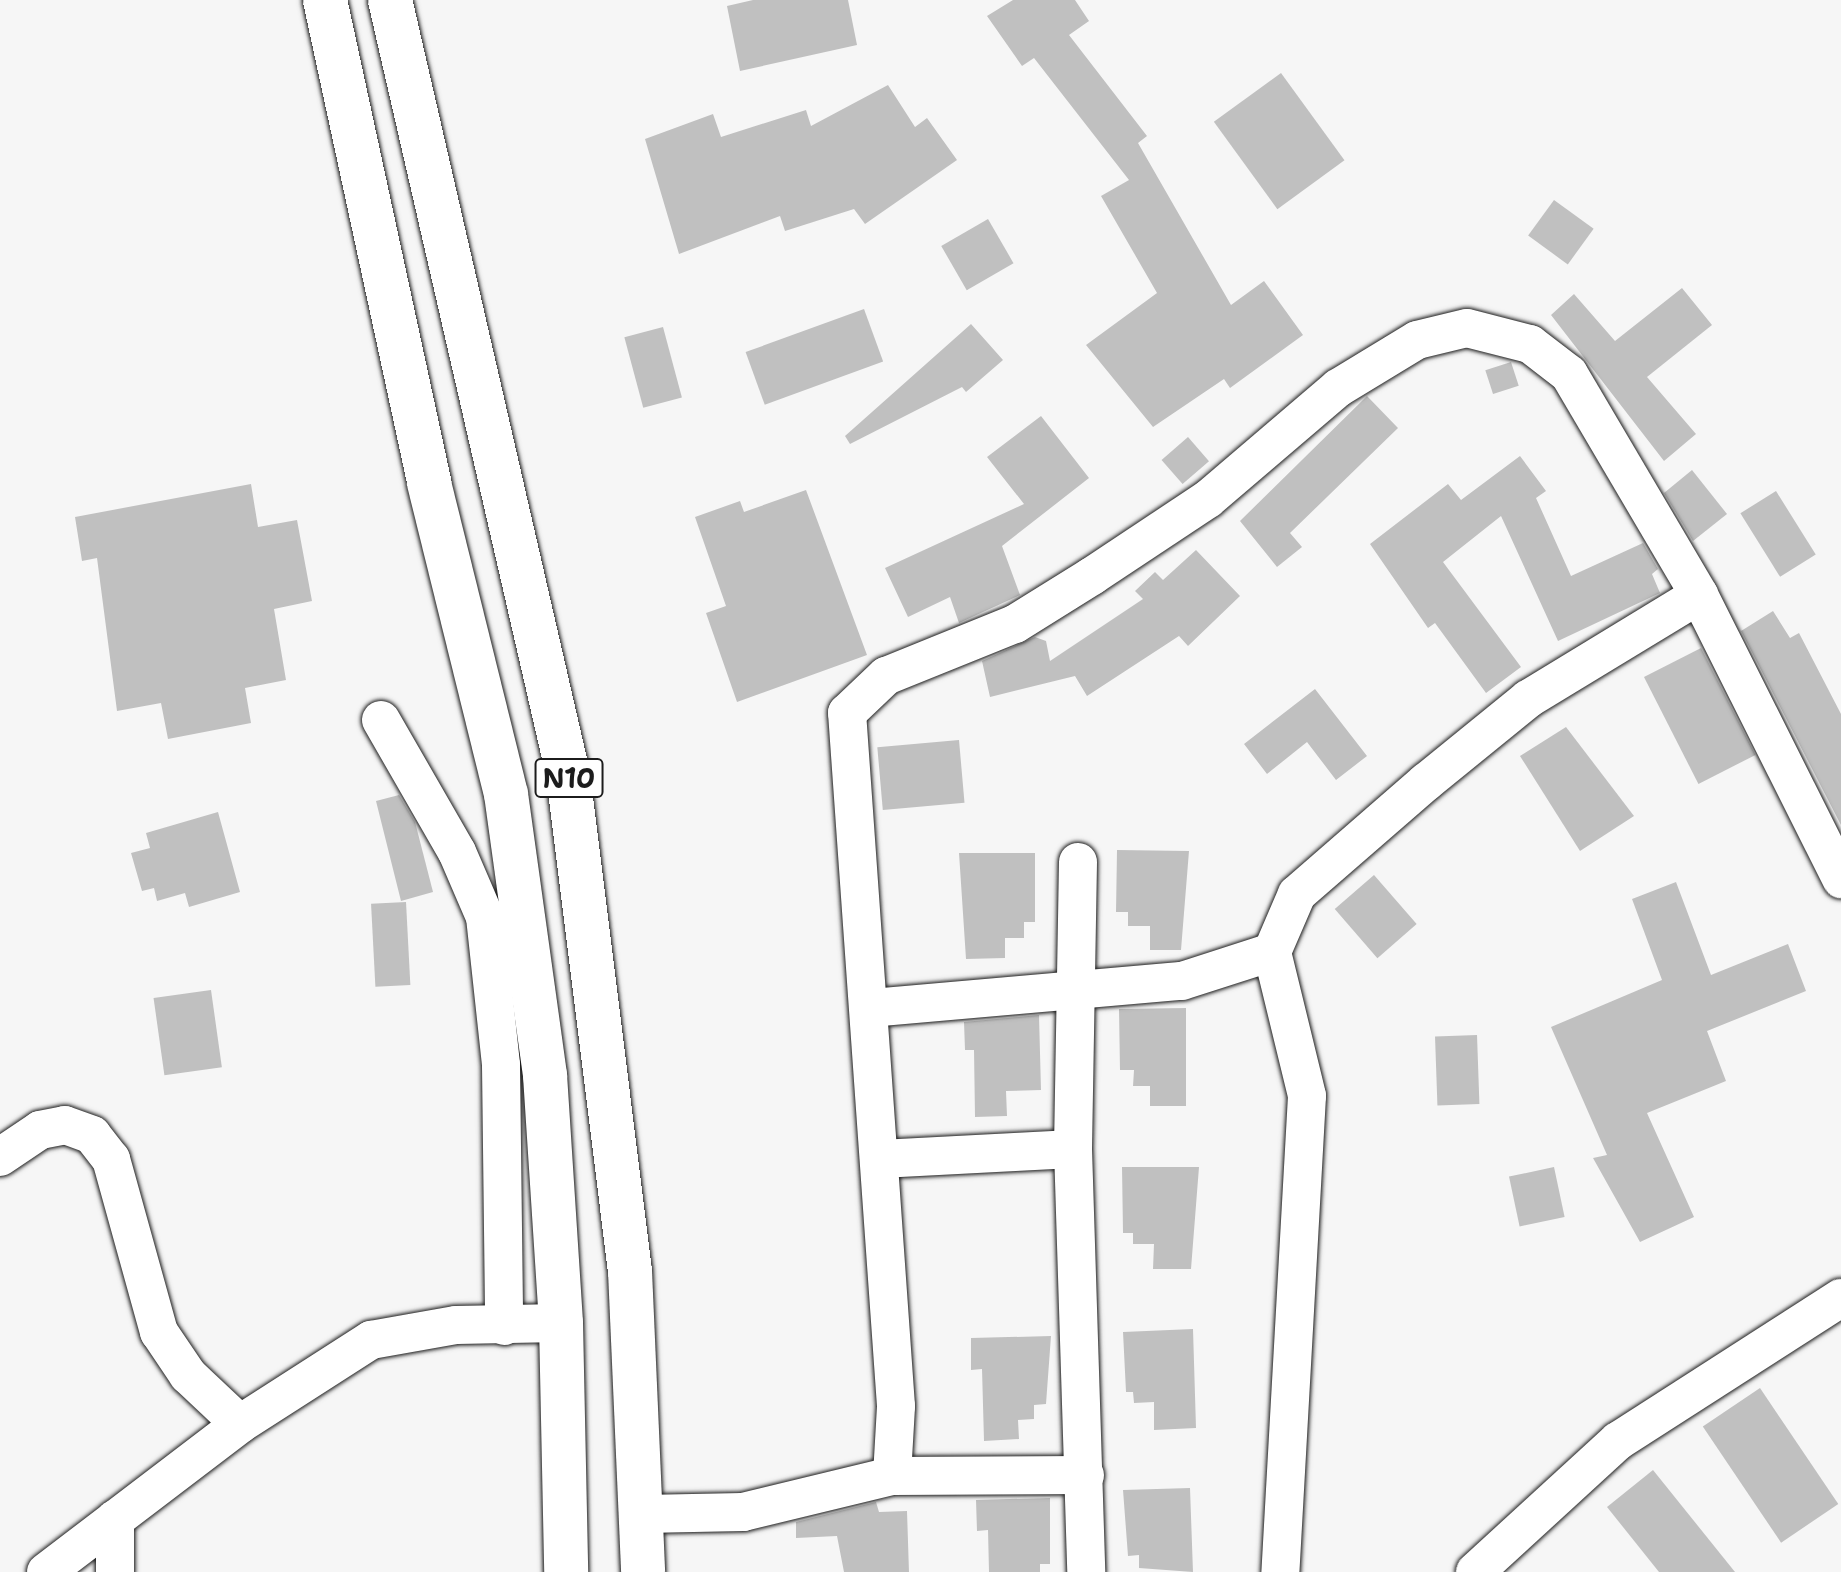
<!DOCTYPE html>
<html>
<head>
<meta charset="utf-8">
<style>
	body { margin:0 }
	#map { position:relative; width:1841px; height:1572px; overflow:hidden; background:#f6f6f6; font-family:"Shantell Sans",sans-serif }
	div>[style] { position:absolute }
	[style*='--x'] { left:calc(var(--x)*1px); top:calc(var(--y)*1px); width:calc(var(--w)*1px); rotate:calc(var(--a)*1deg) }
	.building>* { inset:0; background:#c0c0c0; transform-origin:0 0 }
	.roads { filter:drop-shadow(0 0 2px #1c1c1c) drop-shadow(0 0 2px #1c1c1c) }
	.minor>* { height:38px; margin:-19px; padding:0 19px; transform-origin:19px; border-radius:19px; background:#fff }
	.major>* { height:44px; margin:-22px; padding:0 22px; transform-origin:22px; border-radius:22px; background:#fff }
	span { translate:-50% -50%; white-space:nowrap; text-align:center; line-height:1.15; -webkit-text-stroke:8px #fff; paint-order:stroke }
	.shield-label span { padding:2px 6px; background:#fff; border:2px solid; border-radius:6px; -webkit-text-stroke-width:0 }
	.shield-label { font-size:28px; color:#1c1c1c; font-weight:700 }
</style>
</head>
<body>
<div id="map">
	<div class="building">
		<i style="clip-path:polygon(753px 0,848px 0,857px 45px,740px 71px,727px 6px)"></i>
		<i style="clip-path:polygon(1013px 0,1075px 0,1089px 21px,1069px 35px,1147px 136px,1138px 143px,1231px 305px,1264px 281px,1303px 335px,1230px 388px,1224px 379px,1153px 427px,1086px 345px,1157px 293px,1101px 196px,1129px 180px,1034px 58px,1022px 66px,987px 16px)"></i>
		<i style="left:1281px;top:73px;width:108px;height:83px;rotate:54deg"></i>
		<i style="clip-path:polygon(888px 85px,915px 127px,927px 118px,957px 160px,865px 224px,854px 209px,785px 231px,780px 216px,679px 254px,645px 139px,713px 114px,721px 137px,806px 110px,811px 126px)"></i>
		<i style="left:1554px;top:200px;width:49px;height:44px;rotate:36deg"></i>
		<i style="left:988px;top:219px;width:51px;height:54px;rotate:60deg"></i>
		<i style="clip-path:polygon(1682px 288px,1712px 325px,1647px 377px,1696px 434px,1664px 461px,1551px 315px,1574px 294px,1615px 341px)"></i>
		<i style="left:864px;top:309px;width:56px;height:126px;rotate:70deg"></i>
		<i style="clip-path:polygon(971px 324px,1003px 360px,966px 392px,962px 387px,850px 444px,845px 436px)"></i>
		<i style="left:663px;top:327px;width:73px;height:40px;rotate:75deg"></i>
		<i style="left:1511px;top:362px;width:25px;height:27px;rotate:72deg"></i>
		<i style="clip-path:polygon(1367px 396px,1398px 428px,1290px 533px,1302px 547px,1277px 567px,1240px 521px)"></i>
		<i style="clip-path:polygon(1041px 416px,1089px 478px,1002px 546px,1020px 595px,959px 623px,950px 597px,908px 617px,885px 568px,1024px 504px,987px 457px)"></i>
		<i style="left:1188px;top:437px;width:32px;height:35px;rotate:49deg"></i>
		<i style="clip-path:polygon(1520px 456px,1546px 491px,1536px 498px,1571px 576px,1643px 543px,1658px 569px,1652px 574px,1660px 593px,1558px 641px,1501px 516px,1443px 562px,1521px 667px,1486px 693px,1435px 623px,1428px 628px,1370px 544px,1448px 484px,1461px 500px)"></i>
		<i style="clip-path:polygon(1692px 470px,1727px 514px,1693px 541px,1664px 493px)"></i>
		<i style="clip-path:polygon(251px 484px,258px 527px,297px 520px,312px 601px,274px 609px,286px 680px,245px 688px,251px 723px,168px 739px,161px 703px,117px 711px,97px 558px,82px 561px,75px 517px)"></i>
		<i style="clip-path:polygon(806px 490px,867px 655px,737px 702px,706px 613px,726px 606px,695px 517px,740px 501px,744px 512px)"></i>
		<i style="left:1776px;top:491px;width:75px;height:42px;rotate:58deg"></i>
		<i style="clip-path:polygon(1196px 550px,1240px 596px,1188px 646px,1179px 636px,1087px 696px,1075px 676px,990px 697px,982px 661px,1035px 637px,1046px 641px,1050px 661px,1143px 599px,1135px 591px,1155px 572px,1163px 580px)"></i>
		<i style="clip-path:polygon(1773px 611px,1790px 638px,1799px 633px,1841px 714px,1841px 825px,1741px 631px)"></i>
		<i style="left:1701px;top:648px;width:120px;height:64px;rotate:63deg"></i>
		<i style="clip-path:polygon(1315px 689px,1367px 756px,1336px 780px,1307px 742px,1267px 774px,1244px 744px)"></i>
		<i style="clip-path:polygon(1566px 727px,1634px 816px,1580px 851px,1520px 756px)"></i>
		<i style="left:959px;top:740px;width:63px;height:82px;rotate:85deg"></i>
		<i style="clip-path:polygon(399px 795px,415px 822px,433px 892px,401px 901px,376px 801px)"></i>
		<i style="clip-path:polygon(218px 812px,240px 892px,189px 907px,185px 893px,157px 901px,154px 888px,142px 891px,131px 853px,150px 848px,146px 833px)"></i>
		<i style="clip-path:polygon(1117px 850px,1189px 851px,1181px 950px,1150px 950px,1150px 926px,1128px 926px,1128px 912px,1116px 912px)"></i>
		<i style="clip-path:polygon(959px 853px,1035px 853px,1035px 922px,1024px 922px,1024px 938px,1005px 938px,1005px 958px,966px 959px)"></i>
		<i style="left:1374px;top:875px;width:65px;height:52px;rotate:49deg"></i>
		<i style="clip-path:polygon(1676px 882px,1711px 975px,1788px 944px,1806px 991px,1707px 1031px,1726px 1081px,1647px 1113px,1694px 1217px,1640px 1242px,1593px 1158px,1607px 1155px,1551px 1027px,1662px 980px,1632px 899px)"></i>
		<i style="left:406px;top:902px;width:83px;height:35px;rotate:87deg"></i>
		<i style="left:211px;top:990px;width:78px;height:58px;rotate:82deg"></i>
		<i style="clip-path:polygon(1186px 1008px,1186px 1106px,1150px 1106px,1150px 1086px,1133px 1086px,1134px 1070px,1120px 1070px,1119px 1009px)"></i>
		<i style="clip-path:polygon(1039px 1015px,1041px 1090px,1006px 1091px,1007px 1116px,975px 1117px,974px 1050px,965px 1050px,964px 1022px)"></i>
		<i style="left:1477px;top:1035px;width:69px;height:42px;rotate:88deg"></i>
		<i style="clip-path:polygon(1122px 1167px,1199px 1167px,1191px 1269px,1153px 1269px,1154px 1244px,1133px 1244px,1133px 1233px,1123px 1233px)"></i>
		<i style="left:1554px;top:1167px;width:51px;height:46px;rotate:78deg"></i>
		<i style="clip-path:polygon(1193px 1329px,1196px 1428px,1154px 1430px,1154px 1402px,1134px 1403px,1133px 1392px,1126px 1392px,1123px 1332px)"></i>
		<i style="clip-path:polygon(1051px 1336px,1046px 1404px,1034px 1405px,1034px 1419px,1018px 1420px,1019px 1439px,984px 1441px,982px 1369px,971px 1370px,971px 1338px)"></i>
		<i style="left:1760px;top:1388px;width:140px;height:69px;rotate:56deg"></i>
		<i style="clip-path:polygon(1653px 1470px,1735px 1572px,1659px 1572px,1607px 1507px)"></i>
		<i style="clip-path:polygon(1190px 1488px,1193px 1572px,1139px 1568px,1139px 1555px,1128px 1556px,1123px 1490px)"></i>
		<i style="clip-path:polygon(1050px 1498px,1050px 1564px,1040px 1564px,1040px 1572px,989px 1572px,988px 1530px,977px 1531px,976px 1500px)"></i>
		<i style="clip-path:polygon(876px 1502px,879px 1512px,907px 1511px,909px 1572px,844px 1572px,837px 1536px,796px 1538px,796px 1522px)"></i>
	</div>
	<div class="roads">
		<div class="minor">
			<i style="--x:381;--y:720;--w:152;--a:60.1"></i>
			<i style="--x:457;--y:852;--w:71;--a:66.7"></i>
			<i style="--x:485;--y:917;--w:149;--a:83.8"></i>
			<i style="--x:501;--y:1065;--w:261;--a:89.3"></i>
			<i style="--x:1078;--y:862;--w:287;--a:91"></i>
			<i style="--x:1073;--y:1149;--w:423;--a:88.2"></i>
			<i style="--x:1272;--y:952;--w:148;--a:76.3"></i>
			<i style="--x:1307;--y:1096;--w:477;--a:93.2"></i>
			<i style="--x:871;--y:1008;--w:312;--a:-5"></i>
			<i style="--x:1182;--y:981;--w:95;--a:-17.9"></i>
			<i style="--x:1272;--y:952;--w:63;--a:-66.7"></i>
			<i style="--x:1297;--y:894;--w:171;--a:-41"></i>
			<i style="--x:1426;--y:782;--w:132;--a:-39.1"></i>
			<i style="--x:1528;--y:699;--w:200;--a:-31.3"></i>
			<i style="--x:0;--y:1157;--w:48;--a:-34"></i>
			<i style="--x:40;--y:1130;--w:25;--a:-11"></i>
			<i style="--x:65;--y:1125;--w:29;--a:20"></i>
			<i style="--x:92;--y:1135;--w:31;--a:52"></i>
			<i style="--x:111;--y:1159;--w:180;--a:74.5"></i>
			<i style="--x:159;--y:1332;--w:52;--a:56"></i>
			<i style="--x:188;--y:1375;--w:71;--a:43.3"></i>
			<i style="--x:880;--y:1159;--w:193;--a:-3"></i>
			<i style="--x:892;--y:1476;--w:70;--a:-86.7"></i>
			<i style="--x:896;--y:1406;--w:695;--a:-94.04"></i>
			<i style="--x:847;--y:713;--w:54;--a:-43.5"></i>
			<i style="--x:886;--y:676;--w:139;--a:-22"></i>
			<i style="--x:1015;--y:624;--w:91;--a:-31.9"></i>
			<i style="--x:1092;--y:576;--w:139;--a:-33.6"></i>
			<i style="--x:1208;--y:499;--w:171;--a:-40.5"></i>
			<i style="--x:1338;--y:388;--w:92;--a:-31.3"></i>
			<i style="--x:1417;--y:340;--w:51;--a:-13.5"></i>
			<i style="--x:1467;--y:328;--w:65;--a:14.3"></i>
			<i style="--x:1530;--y:344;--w:49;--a:37.6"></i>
			<i style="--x:1569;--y:374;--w:256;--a:59.5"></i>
			<i style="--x:1699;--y:595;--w:318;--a:63.4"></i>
			<i style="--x:643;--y:1514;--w:100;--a:-1.1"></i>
			<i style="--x:743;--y:1512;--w:153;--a:-13.6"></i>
			<i style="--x:892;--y:1476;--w:193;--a:-0.3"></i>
			<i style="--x:115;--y:1519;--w:53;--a:90"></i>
			<i style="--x:46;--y:1572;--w:244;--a:-37.3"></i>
			<i style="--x:240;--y:1424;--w:156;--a:-32.7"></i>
			<i style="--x:371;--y:1340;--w:86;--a:-10"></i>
			<i style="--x:456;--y:1325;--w:105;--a:-1.1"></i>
			<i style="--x:1475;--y:1572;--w:194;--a:-42.5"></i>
			<i style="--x:1618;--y:1441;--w:265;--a:-32.7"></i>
		</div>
		<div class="major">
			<i style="--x:325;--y:0;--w:494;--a:77.8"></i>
			<i style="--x:429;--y:483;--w:320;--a:76.1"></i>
			<i style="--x:506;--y:794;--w:284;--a:82.1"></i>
			<i style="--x:545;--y:1075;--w:249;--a:86.3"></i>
			<i style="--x:561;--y:1323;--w:249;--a:88.8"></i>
			<i style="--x:390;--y:0;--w:794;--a:77.05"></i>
			<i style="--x:568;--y:774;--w:501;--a:82.89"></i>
			<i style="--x:630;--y:1271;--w:301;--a:87.5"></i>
		</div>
	</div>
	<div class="shield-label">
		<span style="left:569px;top:778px">N10</span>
	</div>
</div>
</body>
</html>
